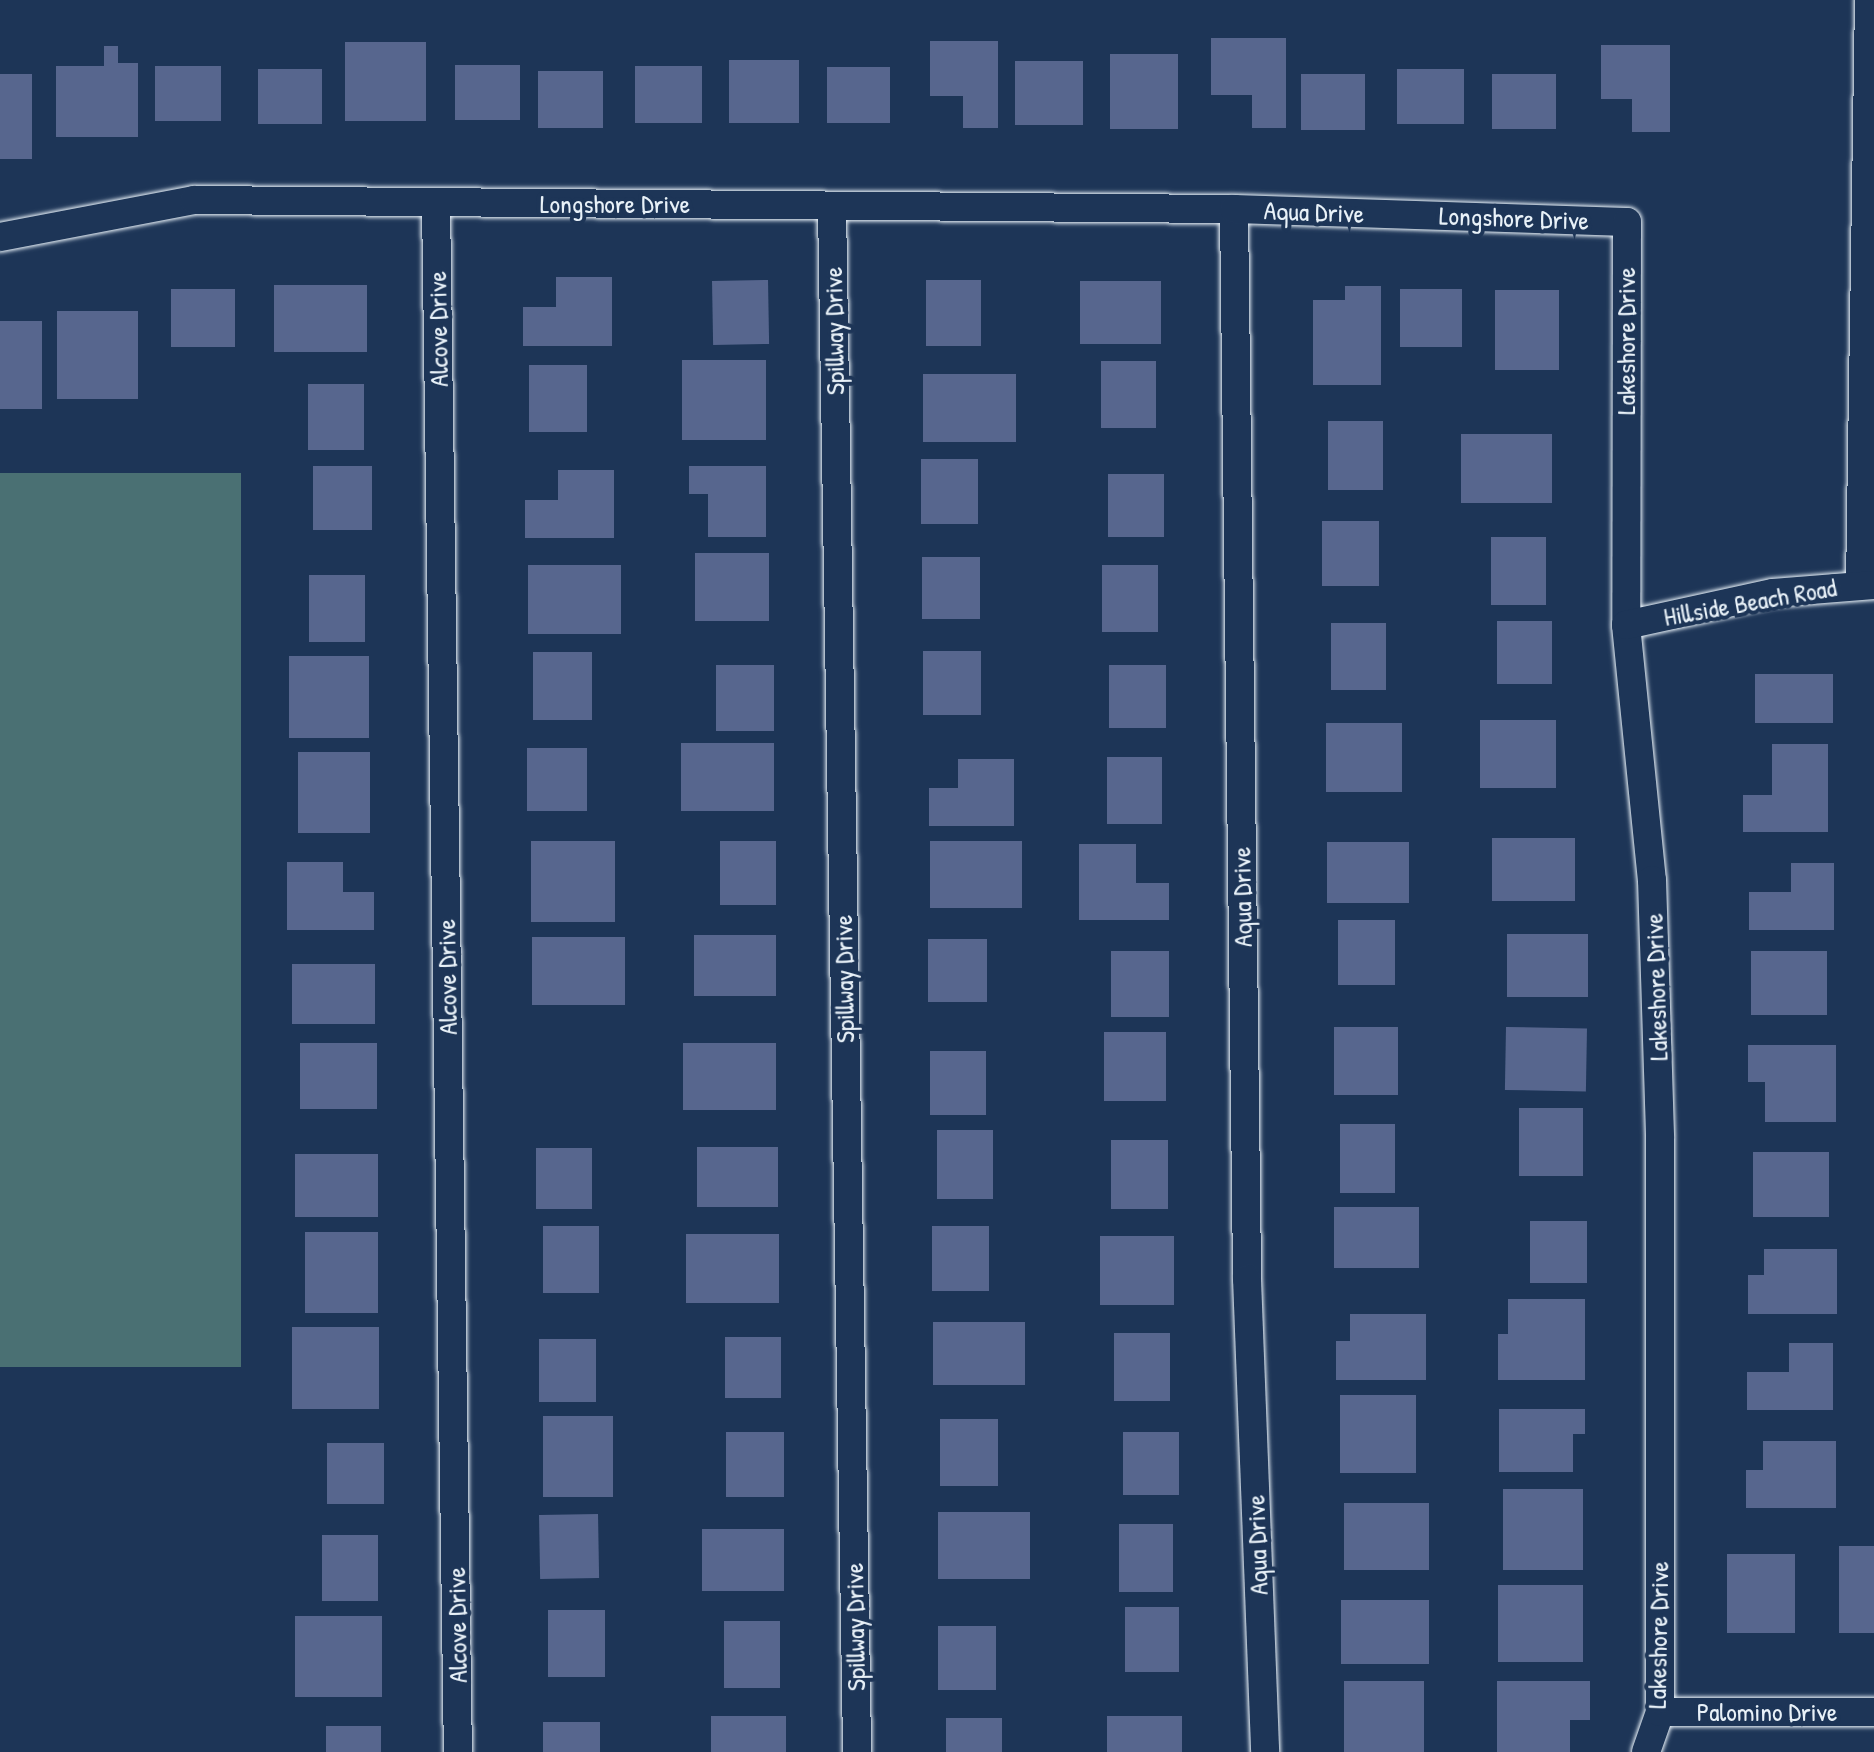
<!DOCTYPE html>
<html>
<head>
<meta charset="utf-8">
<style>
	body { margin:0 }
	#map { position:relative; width:1874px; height:1752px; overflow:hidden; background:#1d3557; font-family:"Patrick Hand",sans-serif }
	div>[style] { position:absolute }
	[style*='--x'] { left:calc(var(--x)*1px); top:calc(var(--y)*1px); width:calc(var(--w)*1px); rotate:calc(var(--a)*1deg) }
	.green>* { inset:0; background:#4a7073; transform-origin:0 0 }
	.building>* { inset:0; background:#57668e; transform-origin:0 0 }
	.roads { filter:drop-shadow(0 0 2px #e8f1f8) drop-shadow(0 0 2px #e8f1f8) }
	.street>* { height:28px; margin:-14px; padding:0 14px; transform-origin:14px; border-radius:14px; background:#1d3557 }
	span { translate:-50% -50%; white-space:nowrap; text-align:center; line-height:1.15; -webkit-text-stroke:8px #1d3557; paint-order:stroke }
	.street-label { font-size:26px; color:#e8f1f8 }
</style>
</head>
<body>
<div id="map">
	<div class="green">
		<i style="left:0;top:473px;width:241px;height:894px"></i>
	</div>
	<div class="building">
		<i style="clip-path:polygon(1211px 38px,1286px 38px,1286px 128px,1252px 128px,1252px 95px,1211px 95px)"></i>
		<i style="clip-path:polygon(930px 41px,998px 41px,998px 128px,963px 128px,963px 96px,930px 96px)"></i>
		<i style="left:345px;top:42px;width:81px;height:79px"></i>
		<i style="clip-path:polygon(1601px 45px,1670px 45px,1670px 132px,1632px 132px,1632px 99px,1601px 99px)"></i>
		<i style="clip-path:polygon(104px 46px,118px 46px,118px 63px,138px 63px,138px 137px,56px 137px,56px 66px,104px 66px)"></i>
		<i style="left:1110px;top:54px;width:68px;height:75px"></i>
		<i style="left:729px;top:60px;width:70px;height:63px"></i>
		<i style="left:1015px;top:61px;width:68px;height:64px"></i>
		<i style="left:455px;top:65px;width:65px;height:55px"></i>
		<i style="left:155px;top:66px;width:66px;height:55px"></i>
		<i style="left:635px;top:66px;width:67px;height:57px"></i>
		<i style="left:827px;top:67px;width:63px;height:56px"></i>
		<i style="left:258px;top:69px;width:64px;height:55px"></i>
		<i style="left:1397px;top:69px;width:67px;height:55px"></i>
		<i style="left:538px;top:71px;width:65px;height:57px"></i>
		<i style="left:0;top:74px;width:32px;height:85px"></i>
		<i style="left:1301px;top:74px;width:64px;height:56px"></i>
		<i style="left:1492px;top:74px;width:64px;height:55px"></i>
		<i style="clip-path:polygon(556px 277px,612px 277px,612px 346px,523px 346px,523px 307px,556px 307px)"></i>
		<i style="left:768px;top:280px;width:64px;height:56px;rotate:89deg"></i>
		<i style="left:926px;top:280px;width:55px;height:66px"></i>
		<i style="left:1080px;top:281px;width:81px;height:63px"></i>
		<i style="left:274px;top:285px;width:93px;height:67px"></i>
		<i style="clip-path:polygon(1345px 286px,1381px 286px,1381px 385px,1313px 385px,1313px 300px,1345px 300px)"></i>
		<i style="left:171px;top:289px;width:64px;height:58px"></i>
		<i style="left:1400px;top:289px;width:62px;height:58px"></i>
		<i style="left:1495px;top:290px;width:64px;height:80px"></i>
		<i style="left:57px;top:311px;width:81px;height:88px"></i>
		<i style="left:0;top:321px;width:42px;height:88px"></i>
		<i style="left:682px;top:360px;width:84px;height:80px"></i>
		<i style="left:1101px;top:361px;width:55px;height:67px"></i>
		<i style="left:529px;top:365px;width:58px;height:67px"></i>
		<i style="left:923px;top:374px;width:93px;height:68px"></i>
		<i style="left:308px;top:384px;width:56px;height:66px"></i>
		<i style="left:1328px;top:421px;width:55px;height:69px"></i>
		<i style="left:1461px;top:434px;width:91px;height:69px"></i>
		<i style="left:921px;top:459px;width:57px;height:65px"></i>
		<i style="left:313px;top:466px;width:59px;height:64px"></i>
		<i style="clip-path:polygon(689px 466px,766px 466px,766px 537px,708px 537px,708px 494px,689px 494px)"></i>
		<i style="clip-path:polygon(558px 470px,614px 470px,614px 538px,525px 538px,525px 500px,558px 500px)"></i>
		<i style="left:1108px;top:474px;width:56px;height:63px"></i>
		<i style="left:1322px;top:521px;width:57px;height:65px"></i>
		<i style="left:1491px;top:537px;width:55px;height:68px"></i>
		<i style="left:695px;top:553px;width:74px;height:68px"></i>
		<i style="left:922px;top:557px;width:58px;height:62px"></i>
		<i style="left:528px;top:565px;width:93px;height:69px"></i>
		<i style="left:1102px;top:565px;width:56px;height:67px"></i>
		<i style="left:309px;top:575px;width:56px;height:67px"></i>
		<i style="left:1497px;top:621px;width:55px;height:63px"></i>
		<i style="left:1331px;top:623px;width:55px;height:67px"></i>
		<i style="left:923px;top:651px;width:58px;height:64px"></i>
		<i style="left:533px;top:652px;width:59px;height:68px"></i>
		<i style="left:289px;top:656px;width:80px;height:82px"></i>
		<i style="left:716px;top:665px;width:58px;height:66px"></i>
		<i style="left:1109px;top:665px;width:57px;height:63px"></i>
		<i style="left:1755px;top:674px;width:78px;height:49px"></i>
		<i style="left:1480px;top:720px;width:76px;height:68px"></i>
		<i style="left:1326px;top:723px;width:76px;height:69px"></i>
		<i style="left:681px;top:743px;width:93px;height:68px"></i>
		<i style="clip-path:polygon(1772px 744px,1828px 744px,1828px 832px,1743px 832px,1743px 795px,1772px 795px)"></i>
		<i style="left:527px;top:748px;width:60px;height:63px"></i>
		<i style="left:298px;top:752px;width:72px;height:81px"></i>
		<i style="left:1107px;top:757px;width:55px;height:67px"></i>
		<i style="clip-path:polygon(958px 759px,1014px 759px,1014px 826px,929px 826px,929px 788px,958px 788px)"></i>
		<i style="left:1492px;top:838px;width:83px;height:63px"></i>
		<i style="left:531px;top:841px;width:84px;height:81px"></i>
		<i style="left:720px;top:841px;width:56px;height:64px"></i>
		<i style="left:930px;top:841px;width:92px;height:67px"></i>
		<i style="left:1327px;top:842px;width:82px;height:61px"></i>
		<i style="clip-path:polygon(1079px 844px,1136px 844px,1136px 883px,1169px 883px,1169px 920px,1079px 920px)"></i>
		<i style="clip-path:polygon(287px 862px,343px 862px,343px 892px,374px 892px,374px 930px,287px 930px)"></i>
		<i style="clip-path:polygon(1791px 863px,1834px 863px,1834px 930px,1749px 930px,1749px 892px,1791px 892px)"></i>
		<i style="left:1338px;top:920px;width:57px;height:65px"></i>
		<i style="left:1507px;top:934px;width:81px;height:63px"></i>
		<i style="left:694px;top:935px;width:82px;height:61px"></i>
		<i style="left:532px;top:937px;width:93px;height:68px"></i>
		<i style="left:928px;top:939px;width:59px;height:63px"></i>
		<i style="left:1111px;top:951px;width:58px;height:66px"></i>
		<i style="left:1751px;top:951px;width:76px;height:64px"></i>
		<i style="left:292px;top:964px;width:83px;height:60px"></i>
		<i style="left:1334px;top:1027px;width:64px;height:68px"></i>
		<i style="left:1506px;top:1027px;width:81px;height:63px;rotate:1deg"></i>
		<i style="left:1104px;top:1032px;width:62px;height:69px"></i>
		<i style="left:300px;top:1043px;width:77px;height:66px"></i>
		<i style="left:683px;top:1043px;width:93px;height:67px"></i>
		<i style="clip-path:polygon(1748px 1045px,1836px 1045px,1836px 1122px,1765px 1122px,1765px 1082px,1748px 1082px)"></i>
		<i style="left:930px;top:1051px;width:56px;height:64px"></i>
		<i style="left:1519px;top:1108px;width:64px;height:68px"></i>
		<i style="left:1340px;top:1124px;width:55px;height:69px"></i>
		<i style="left:937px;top:1130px;width:56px;height:69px"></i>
		<i style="left:1111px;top:1140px;width:57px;height:69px"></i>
		<i style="left:697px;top:1147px;width:81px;height:60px"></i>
		<i style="left:536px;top:1148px;width:56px;height:61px"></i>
		<i style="left:1753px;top:1152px;width:76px;height:65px"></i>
		<i style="left:295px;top:1154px;width:83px;height:63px"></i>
		<i style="left:1334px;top:1207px;width:85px;height:61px"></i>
		<i style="left:1530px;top:1221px;width:57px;height:62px"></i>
		<i style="left:543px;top:1226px;width:56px;height:67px"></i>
		<i style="left:932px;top:1226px;width:57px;height:65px"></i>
		<i style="left:305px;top:1232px;width:73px;height:81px"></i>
		<i style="left:686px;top:1234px;width:93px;height:69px"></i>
		<i style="left:1100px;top:1236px;width:74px;height:69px"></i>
		<i style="clip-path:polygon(1764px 1249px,1837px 1249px,1837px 1314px,1748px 1314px,1748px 1275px,1764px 1275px)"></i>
		<i style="clip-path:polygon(1508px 1299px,1585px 1299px,1585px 1380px,1498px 1380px,1498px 1334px,1508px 1334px)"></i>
		<i style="clip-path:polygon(1350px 1314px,1426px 1314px,1426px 1380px,1336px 1380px,1336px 1341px,1350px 1341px)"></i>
		<i style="left:933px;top:1322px;width:92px;height:63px"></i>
		<i style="left:292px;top:1327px;width:87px;height:82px"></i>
		<i style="left:1114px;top:1333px;width:56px;height:68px"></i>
		<i style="left:725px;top:1337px;width:56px;height:61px"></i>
		<i style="left:539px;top:1339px;width:57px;height:63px"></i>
		<i style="clip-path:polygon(1789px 1343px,1833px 1343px,1833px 1410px,1747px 1410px,1747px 1372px,1789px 1372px)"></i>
		<i style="left:1340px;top:1395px;width:76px;height:78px"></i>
		<i style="clip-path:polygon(1499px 1409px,1585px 1409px,1585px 1434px,1573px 1434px,1573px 1472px,1499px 1472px)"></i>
		<i style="left:543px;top:1416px;width:70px;height:81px"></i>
		<i style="left:940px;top:1419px;width:58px;height:67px"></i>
		<i style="left:726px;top:1432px;width:58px;height:65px"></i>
		<i style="left:1123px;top:1432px;width:56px;height:63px"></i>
		<i style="clip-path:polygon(1763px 1441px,1836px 1441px,1836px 1508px,1746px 1508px,1746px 1470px,1763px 1470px)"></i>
		<i style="left:327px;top:1443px;width:57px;height:61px"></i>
		<i style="left:1503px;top:1489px;width:80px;height:81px"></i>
		<i style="left:1344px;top:1503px;width:85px;height:67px"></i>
		<i style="left:938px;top:1512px;width:92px;height:67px"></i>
		<i style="left:598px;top:1514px;width:64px;height:59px;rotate:89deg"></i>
		<i style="left:1119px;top:1524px;width:54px;height:68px"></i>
		<i style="left:702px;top:1529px;width:82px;height:62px"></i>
		<i style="left:322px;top:1535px;width:56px;height:66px"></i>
		<i style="left:1839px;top:1546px;width:35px;height:87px"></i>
		<i style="left:1727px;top:1554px;width:68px;height:79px"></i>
		<i style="left:1498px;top:1585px;width:85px;height:77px"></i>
		<i style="left:1341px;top:1600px;width:88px;height:64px"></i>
		<i style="left:1125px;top:1607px;width:54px;height:65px"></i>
		<i style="left:548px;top:1610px;width:57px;height:67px"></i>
		<i style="left:295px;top:1616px;width:87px;height:81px"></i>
		<i style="left:724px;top:1621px;width:56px;height:67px"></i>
		<i style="left:938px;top:1626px;width:58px;height:64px"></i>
		<i style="left:1344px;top:1681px;width:80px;height:71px"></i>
		<i style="clip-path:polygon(1497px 1681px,1590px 1681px,1590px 1720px,1570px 1720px,1570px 1752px,1497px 1752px)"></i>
		<i style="left:711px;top:1716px;width:75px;height:36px"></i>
		<i style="left:1107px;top:1716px;width:75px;height:36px"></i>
		<i style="left:946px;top:1718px;width:56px;height:34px"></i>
		<i style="left:543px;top:1722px;width:57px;height:30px"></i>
		<i style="left:326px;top:1726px;width:55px;height:26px"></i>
	</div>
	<div class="roads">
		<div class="street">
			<i style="--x:436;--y:203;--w:1549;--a:89.19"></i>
			<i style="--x:832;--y:206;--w:1546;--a:89.07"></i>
			<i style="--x:1234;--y:209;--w:1070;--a:89.3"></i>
			<i style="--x:1247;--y:1279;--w:473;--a:87.8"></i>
			<i style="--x:0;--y:237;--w:197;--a:-10.8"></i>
			<i style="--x:194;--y:200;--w:1040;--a:0.5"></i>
			<i style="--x:1234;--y:209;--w:393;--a:1.9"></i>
			<i style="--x:1627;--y:222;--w:403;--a:90.1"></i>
			<i style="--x:1626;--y:625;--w:256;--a:84.2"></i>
			<i style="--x:1652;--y:880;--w:258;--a:88.2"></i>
			<i style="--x:1660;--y:1138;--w:574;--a:90"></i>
			<i style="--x:1660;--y:1712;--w:42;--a:109.3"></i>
			<i style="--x:1860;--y:585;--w:585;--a:-89.12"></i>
			<i style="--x:1626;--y:625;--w:150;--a:-12.3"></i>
			<i style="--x:1773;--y:593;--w:101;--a:-4.5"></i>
			<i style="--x:1660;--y:1712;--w:214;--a:0"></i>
		</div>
	</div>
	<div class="street-label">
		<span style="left:615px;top:204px">Longshore Drive</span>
		<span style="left:1314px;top:212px;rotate:2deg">Aqua Drive</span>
		<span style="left:1514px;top:218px;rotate:2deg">Longshore Drive</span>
		<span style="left:438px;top:329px;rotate:-91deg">Alcove Drive</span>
		<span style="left:834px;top:331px;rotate:-91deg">Spillway Drive</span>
		<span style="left:1626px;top:341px;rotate:-90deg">Lakeshore Drive</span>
		<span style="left:1750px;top:602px;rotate:-10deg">Hillside Beach Road</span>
		<span style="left:1242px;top:897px;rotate:-91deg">Aqua Drive</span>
		<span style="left:447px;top:977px;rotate:-91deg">Alcove Drive</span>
		<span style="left:844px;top:979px;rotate:-91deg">Spillway Drive</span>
		<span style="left:1656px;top:987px;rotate:-92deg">Lakeshore Drive</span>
		<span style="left:1257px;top:1545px;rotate:-92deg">Aqua Drive</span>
		<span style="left:457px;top:1625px;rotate:-91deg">Alcove Drive</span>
		<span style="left:855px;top:1627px;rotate:-91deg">Spillway Drive</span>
		<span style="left:1658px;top:1635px;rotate:-89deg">Lakeshore Drive</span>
		<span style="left:1767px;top:1712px">Palomino Drive</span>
	</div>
</div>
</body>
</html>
